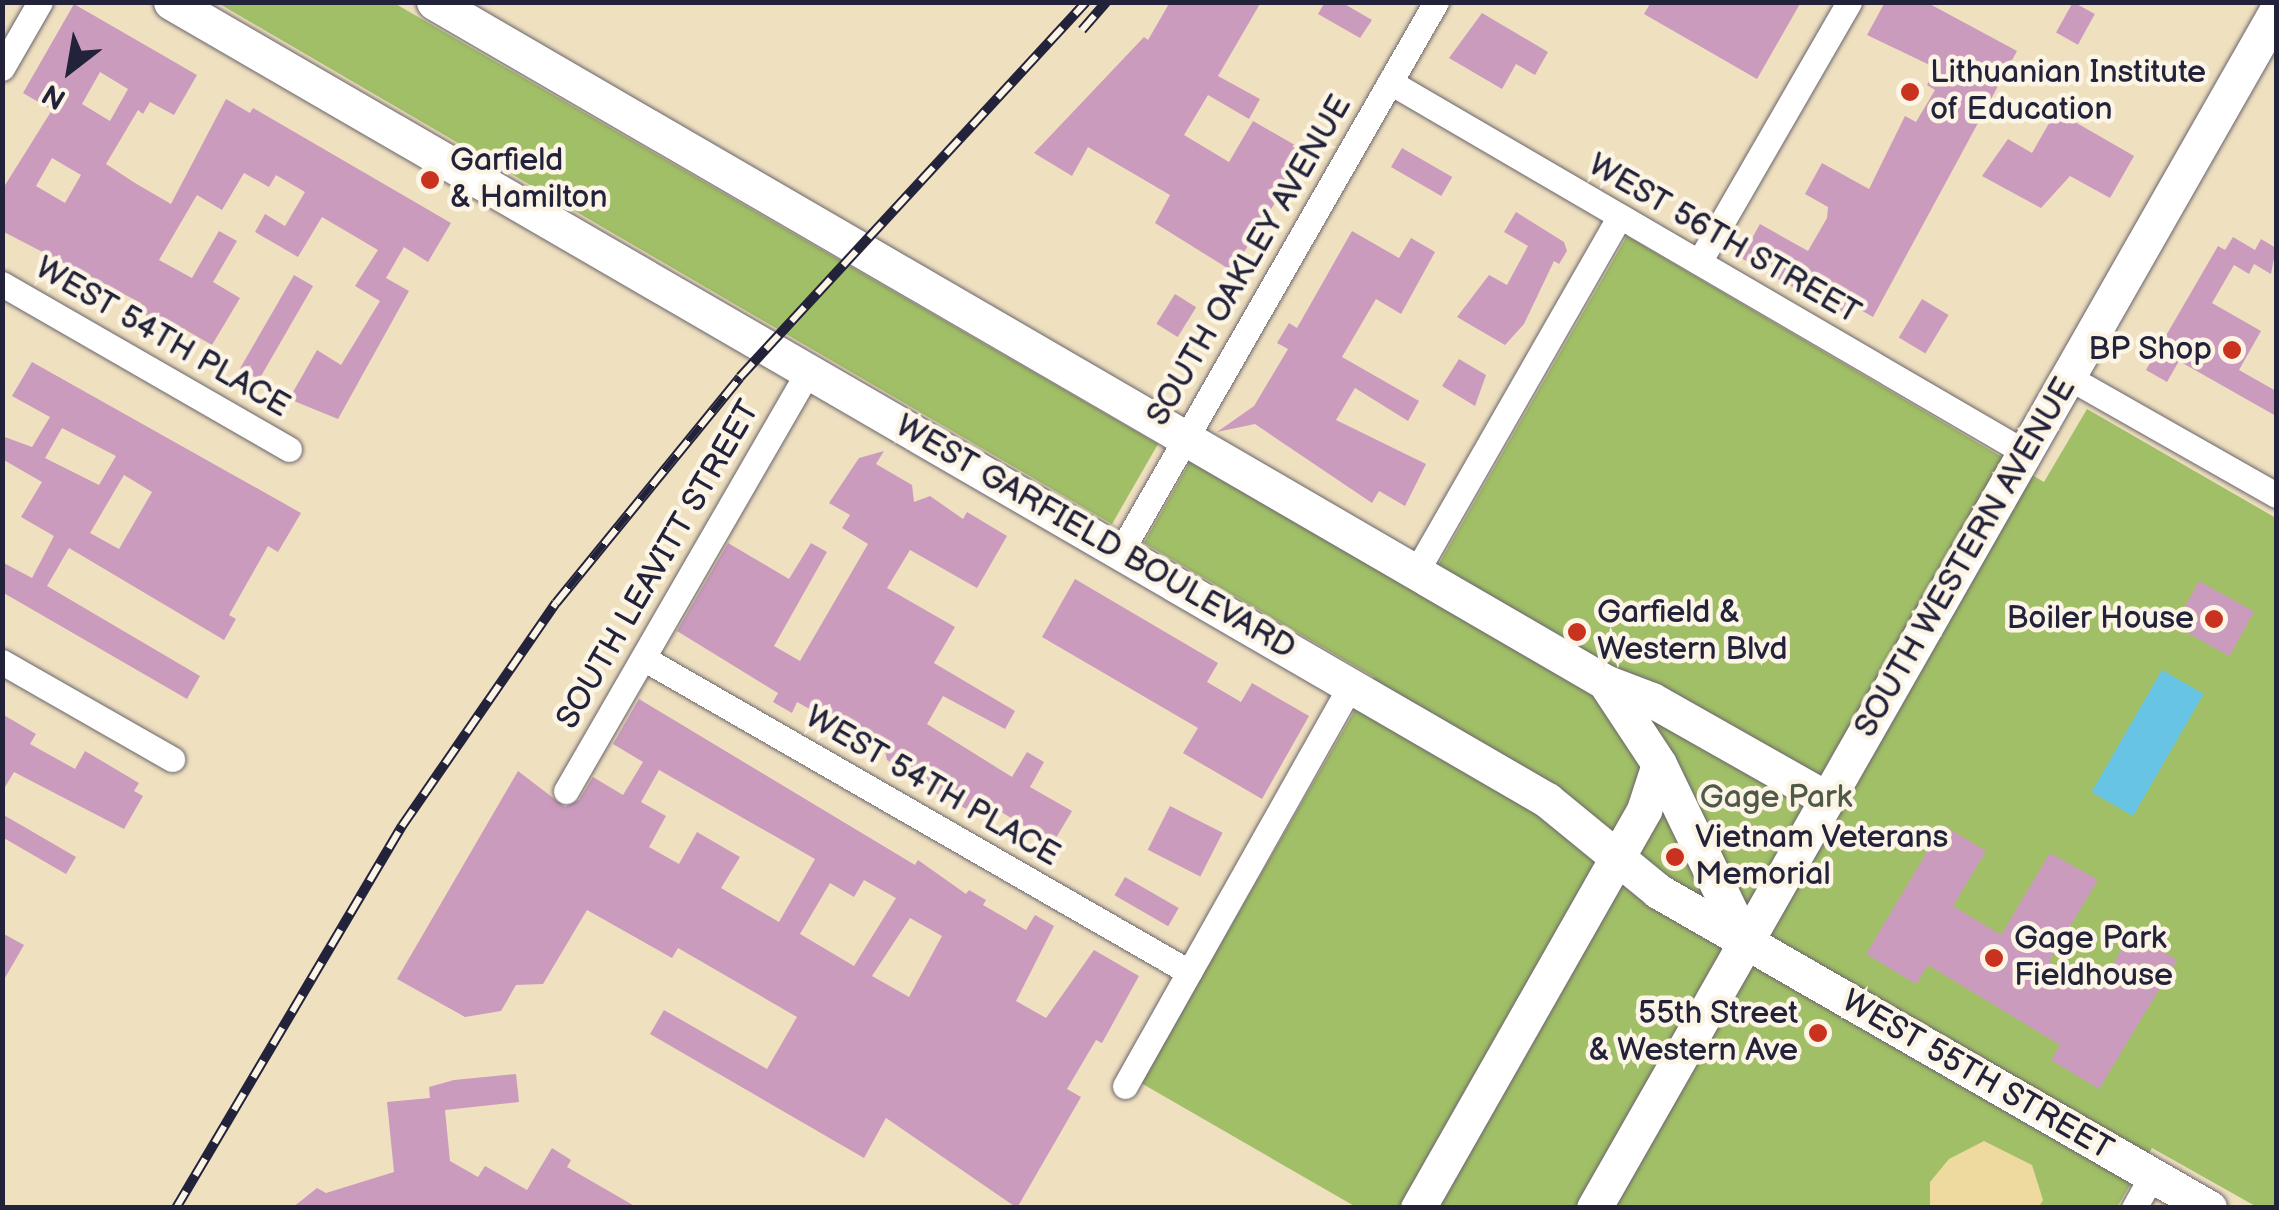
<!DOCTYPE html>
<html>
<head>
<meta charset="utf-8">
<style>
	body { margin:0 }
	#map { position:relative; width:2279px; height:1210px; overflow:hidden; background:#efe0c0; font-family:"Balsamiq Sans",sans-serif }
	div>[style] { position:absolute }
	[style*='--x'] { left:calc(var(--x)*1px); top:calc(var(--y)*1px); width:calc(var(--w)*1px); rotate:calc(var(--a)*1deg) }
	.green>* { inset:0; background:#a1bf67 }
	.sand>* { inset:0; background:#eeda9e }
	.water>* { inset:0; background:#67c4e5; transform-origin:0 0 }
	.building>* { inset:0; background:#cb9bbe; transform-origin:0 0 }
	.roads { filter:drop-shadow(0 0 2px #6a646a) drop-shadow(0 0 2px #6a646a) }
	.street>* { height:25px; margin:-12.5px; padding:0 12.5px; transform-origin:12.5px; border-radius:12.5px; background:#fff }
	.secondary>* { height:35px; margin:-17.5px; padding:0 17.5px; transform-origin:17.5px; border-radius:17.5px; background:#fff }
	.rail>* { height:10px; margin-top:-5px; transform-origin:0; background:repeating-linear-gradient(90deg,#fcf5e5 0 19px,#22223b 0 38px); box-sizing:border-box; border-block:2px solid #22223b }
	.dots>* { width:28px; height:28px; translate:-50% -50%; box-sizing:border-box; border:5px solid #fcf5e5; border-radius:50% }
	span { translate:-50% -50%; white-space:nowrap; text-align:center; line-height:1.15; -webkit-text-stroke:9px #fcf5e5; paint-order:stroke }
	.poi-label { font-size:32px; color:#22223b }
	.left { translate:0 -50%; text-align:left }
	.right { translate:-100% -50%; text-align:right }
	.street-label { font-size:32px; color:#22223b }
	.park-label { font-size:32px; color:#4e594a }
	.frame { position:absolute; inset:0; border:5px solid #22223b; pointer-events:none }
	.north { position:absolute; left:20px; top:20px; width:100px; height:100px; -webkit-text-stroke:8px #fcf5e5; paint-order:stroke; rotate:211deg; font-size:28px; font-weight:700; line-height:40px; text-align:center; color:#22223b }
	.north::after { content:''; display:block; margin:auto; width:35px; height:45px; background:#22223b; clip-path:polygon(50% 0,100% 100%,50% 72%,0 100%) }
</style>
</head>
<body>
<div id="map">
	<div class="green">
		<i style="clip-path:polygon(218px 3px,394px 3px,1158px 444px,1112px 524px)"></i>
		<i style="clip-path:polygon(1627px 236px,2044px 482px,2087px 409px,2276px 518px,2276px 1207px,2257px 1207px,2152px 1148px,2117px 1207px,1356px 1207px,1141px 1083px,1374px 677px,1144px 543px,1190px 462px,1421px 595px)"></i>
	</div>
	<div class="sand">
		<i style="clip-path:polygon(1984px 1141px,2032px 1165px,2043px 1200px,2039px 1207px,1930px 1207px,1930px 1182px,1949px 1159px)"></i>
	</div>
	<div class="water">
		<i style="left:2162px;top:670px;width:48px;height:141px;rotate:30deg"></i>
	</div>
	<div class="building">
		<i style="clip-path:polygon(1170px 2px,1261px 2px,1218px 76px,1260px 99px,1249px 119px,1208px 95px,1184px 135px,1229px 162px,1253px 121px,1307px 152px,1232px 271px,1155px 223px,1170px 195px,1088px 147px,1072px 176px,1034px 153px,1144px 37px,1148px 40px)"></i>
		<i style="clip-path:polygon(1325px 2px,1341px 2px,1372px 20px,1360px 38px,1318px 14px)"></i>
		<i style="clip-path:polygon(1651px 2px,1801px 2px,1757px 79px,1644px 14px)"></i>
		<i style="clip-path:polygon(1885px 2px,1926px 2px,2017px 51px,1873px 317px,1850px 304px,1845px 313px,1822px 304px,1741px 258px,1760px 224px,1808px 251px,1827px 218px,1828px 207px,1805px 194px,1822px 163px,1869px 189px,1905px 116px,1916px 122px,1935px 90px,1927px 85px,1936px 68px,1867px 35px)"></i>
		<i style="left:2073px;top:2px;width:25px;height:35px;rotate:29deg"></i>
		<i style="clip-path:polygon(evenodd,74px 4px,197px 75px,174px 115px,150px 102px,143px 114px,138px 110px,106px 164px,135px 183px,171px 204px,226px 99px,250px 113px,253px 108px,451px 223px,428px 262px,404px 247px,386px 278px,409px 291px,338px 419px,289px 399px,317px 350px,341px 365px,380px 301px,355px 286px,378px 250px,322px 217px,298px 257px,255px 232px,265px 214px,285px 226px,305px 192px,276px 175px,269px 187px,244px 173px,222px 210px,197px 195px,159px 260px,192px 278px,219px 231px,237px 241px,213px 282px,240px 298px,212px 345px,161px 316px,158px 322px,137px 310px,141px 303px,2px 231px,2px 190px,52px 110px,23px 93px,74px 4px,100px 72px,128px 89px,110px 121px,82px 104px,100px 72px,74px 4px,52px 158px,81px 175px,65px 203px,36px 186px,52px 158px)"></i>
		<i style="clip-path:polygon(1482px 13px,1548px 52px,1535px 75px,1516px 64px,1502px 89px,1449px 58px)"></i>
		<i style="clip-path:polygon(2056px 111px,2134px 156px,2110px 198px,2070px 176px,2041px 208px,1982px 176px,2008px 139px,2032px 153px)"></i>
		<i style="left:1402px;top:148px;width:58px;height:22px;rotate:30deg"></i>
		<i style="clip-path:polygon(1516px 212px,1564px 242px,1567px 251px,1559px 264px,1554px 261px,1524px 324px,1505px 345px,1457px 317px,1489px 275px,1507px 285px,1528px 246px,1504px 232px)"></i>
		<i style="clip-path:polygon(1352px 231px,1399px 258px,1411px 238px,1435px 252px,1401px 314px,1376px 299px,1342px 357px,1419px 401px,1408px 421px,1355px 388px,1336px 420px,1426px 464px,1405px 506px,1379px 491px,1372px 503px,1255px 424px,1217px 432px,1254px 406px,1288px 349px,1277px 343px,1289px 323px,1297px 328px)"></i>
		<i style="clip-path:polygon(2233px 237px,2255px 250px,2261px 239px,2276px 248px,2271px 274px,2254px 264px,2249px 274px,2234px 265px,2212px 303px,2261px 331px,2239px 370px,2276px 391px,2276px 416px,2179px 361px,2167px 382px,2146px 370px,2218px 246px,2225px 250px)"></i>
		<i style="left:294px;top:275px;width:22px;height:108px;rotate:30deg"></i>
		<i style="left:1175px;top:294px;width:25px;height:35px;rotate:32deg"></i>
		<i style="left:1922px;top:299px;width:31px;height:45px;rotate:31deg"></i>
		<i style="clip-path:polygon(1459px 359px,1486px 375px,1475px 406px,1442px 386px)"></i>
		<i style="clip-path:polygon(evenodd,32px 362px,301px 513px,278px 552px,268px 546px,229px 615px,236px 619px,224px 640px,69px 548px,47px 586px,200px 676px,187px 699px,2px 592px,2px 562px,32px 578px,54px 536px,21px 517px,42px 482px,2px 459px,2px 436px,32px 447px,50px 417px,12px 396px,32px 362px,62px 428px,116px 456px,99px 485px,45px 458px,62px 428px,32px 362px,124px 475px,152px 492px,119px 549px,90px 533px,124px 475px)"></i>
		<i style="clip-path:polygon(884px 451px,876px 464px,912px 485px,914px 502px,930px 496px,963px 519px,967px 512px,1007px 536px,977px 588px,910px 550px,887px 588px,955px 627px,934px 663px,1015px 711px,1005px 729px,943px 696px,927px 724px,1012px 777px,1027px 752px,1044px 762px,1030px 787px,1072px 811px,1053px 843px,976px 797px,969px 810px,943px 798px,887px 760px,885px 751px,797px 702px,792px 713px,773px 702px,778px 693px,677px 631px,728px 543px,789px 579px,811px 543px,827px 552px,774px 646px,800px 661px,868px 544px,842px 528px,850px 515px,829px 503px,859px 458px)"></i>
		<i style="clip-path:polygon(1075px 579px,1218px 663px,1207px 682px,1241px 702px,1252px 683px,1309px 716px,1262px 799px,1183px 753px,1198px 728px,1042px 637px)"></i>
		<i style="left:2199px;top:581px;width:63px;height:51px;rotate:29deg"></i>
		<i style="clip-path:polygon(evenodd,639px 699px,915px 865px,918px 860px,966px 894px,969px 890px,986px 900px,983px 905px,1026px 930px,1035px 915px,1054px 926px,1016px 1001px,1046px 1018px,1094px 950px,1139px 976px,1102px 1043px,1096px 1040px,1067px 1089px,1081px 1097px,1017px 1208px,886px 1118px,864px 1158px,650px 1034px,664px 1010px,767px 1069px,797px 1017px,678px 948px,672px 958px,587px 910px,543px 984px,516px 985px,501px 1011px,465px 1017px,397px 979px,518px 771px,565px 807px,579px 800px,593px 777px,623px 795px,643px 762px,613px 744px,639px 699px,659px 770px,815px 859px,779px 922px,721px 888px,740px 857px,697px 832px,679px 864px,649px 847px,666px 816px,641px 802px,659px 770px,639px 699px,864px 880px,896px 898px,854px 966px,800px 934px,830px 883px,854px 897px,864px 880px,639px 699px,910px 918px,942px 936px,909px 997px,872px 976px,910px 918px)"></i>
		<i style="clip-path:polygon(2px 714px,36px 734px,30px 744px,75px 769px,85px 751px,139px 783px,134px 791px,143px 796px,124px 829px,14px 772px,2px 792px)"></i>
		<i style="left:1170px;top:806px;width:59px;height:49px;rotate:27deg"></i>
		<i style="clip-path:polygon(2px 814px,76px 857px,66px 874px,2px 837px)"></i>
		<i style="clip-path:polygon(1943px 825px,1986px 851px,1953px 906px,2001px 935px,2050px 853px,2098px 880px,2049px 961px,2097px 990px,2132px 933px,2177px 960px,2099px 1089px,2051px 1060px,2060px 1045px,1928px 965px,1916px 984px,1866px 954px)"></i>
		<i style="left:1125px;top:877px;width:62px;height:21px;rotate:30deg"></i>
		<i style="clip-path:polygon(2px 933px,24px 945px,2px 983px)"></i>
		<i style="clip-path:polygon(516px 1074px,519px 1102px,445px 1110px,450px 1161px,478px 1177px,485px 1166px,527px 1190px,552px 1148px,571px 1160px,567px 1167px,638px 1208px,292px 1208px,317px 1188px,326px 1193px,394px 1172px,387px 1102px,430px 1098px,429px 1087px,454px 1080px)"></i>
	</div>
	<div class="roads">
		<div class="street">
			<i style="--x:2;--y:68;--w:76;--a:-60.1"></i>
			<i style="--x:1390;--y:82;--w:736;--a:30.26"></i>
			<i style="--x:1699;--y:262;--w:300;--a:-60"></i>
			<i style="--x:2;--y:284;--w:331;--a:29.9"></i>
			<i style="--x:2070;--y:378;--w:237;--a:29.6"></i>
			<i style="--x:1120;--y:553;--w:635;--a:-60.17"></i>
			<i style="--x:1416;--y:572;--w:410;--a:-60.2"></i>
			<i style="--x:643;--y:658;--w:630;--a:29.9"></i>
			<i style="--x:2;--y:662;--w:196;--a:29.7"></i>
			<i style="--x:566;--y:791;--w:484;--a:-60"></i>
			<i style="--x:1125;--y:1086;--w:459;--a:-60.6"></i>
			<i style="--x:2134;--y:1208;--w:38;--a:-61"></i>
		</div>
		<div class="secondary">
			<i style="--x:171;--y:2;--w:1591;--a:30.11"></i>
			<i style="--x:1547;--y:800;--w:144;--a:39.3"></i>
			<i style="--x:1658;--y:891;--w:636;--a:29.91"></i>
			<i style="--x:434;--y:2;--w:1354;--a:30.14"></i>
			<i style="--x:1605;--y:682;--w:50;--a:21"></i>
			<i style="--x:1652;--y:700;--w:201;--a:29.5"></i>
			<i style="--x:1605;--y:682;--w:98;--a:56.6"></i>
			<i style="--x:1659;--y:764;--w:200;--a:64.2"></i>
			<i style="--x:1418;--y:1208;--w:458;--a:-60.4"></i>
			<i style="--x:1644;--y:810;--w:48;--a:-71.9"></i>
			<i style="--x:1594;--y:1208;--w:1377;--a:-60.31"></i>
		</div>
	</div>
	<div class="rail">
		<i style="--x:1082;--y:30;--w:37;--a:-49"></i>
		<i style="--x:176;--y:1208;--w:444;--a:-59.4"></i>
		<i style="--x:402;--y:826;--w:271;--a:-55.4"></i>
		<i style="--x:556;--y:603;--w:291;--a:-50.8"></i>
		<i style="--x:740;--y:377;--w:510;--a:-47.3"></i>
	</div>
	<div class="dots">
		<i style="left:1910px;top:92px;background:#c8321e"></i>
		<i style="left:430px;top:180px;background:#c8321e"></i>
		<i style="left:2232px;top:350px;background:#c8321e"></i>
		<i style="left:2214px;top:619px;background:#c8321e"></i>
		<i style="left:1577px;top:632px;background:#c8321e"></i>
		<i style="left:1675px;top:857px;background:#c8321e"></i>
		<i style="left:1994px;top:958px;background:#c8321e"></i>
		<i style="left:1818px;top:1033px;background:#c8321e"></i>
	</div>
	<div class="poi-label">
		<span class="left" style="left:1930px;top:92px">Lithuanian Institute<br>of Education</span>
		<span class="left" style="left:450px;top:180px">Garfield<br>&amp; Hamilton</span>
		<span class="right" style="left:2212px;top:350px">BP Shop</span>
		<span class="left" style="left:1597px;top:632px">Garfield &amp;<br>Western Blvd</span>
		<span class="right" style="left:2194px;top:619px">Boiler House</span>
		<span class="left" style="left:1695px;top:857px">Vietnam Veterans<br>Memorial</span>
		<span class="left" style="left:2014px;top:958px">Gage Park<br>Fieldhouse</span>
		<span class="right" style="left:1798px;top:1033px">55th Street<br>&amp; Western Ave</span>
	</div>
	<div class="street-label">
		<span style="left:1724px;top:240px;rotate:30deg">WEST 56TH STREET</span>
		<span style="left:1250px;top:261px;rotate:-60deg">SOUTH OAKLEY AVENUE</span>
		<span style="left:162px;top:338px;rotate:30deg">WEST 54TH PLACE</span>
		<span style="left:1095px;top:538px;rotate:30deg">WEST GARFIELD BOULEVARD</span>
		<span style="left:1966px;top:558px;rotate:-60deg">SOUTH WESTERN AVENUE</span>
		<span style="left:659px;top:565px;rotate:-60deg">SOUTH LEAVITT STREET</span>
		<span style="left:932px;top:787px;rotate:30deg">WEST 54TH PLACE</span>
		<span style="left:1977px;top:1076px;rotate:30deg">WEST 55TH STREET</span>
	</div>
	<div class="park-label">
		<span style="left:1776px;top:798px">Gage Park</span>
	</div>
	<div class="frame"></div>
	<div class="north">N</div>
</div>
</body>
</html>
